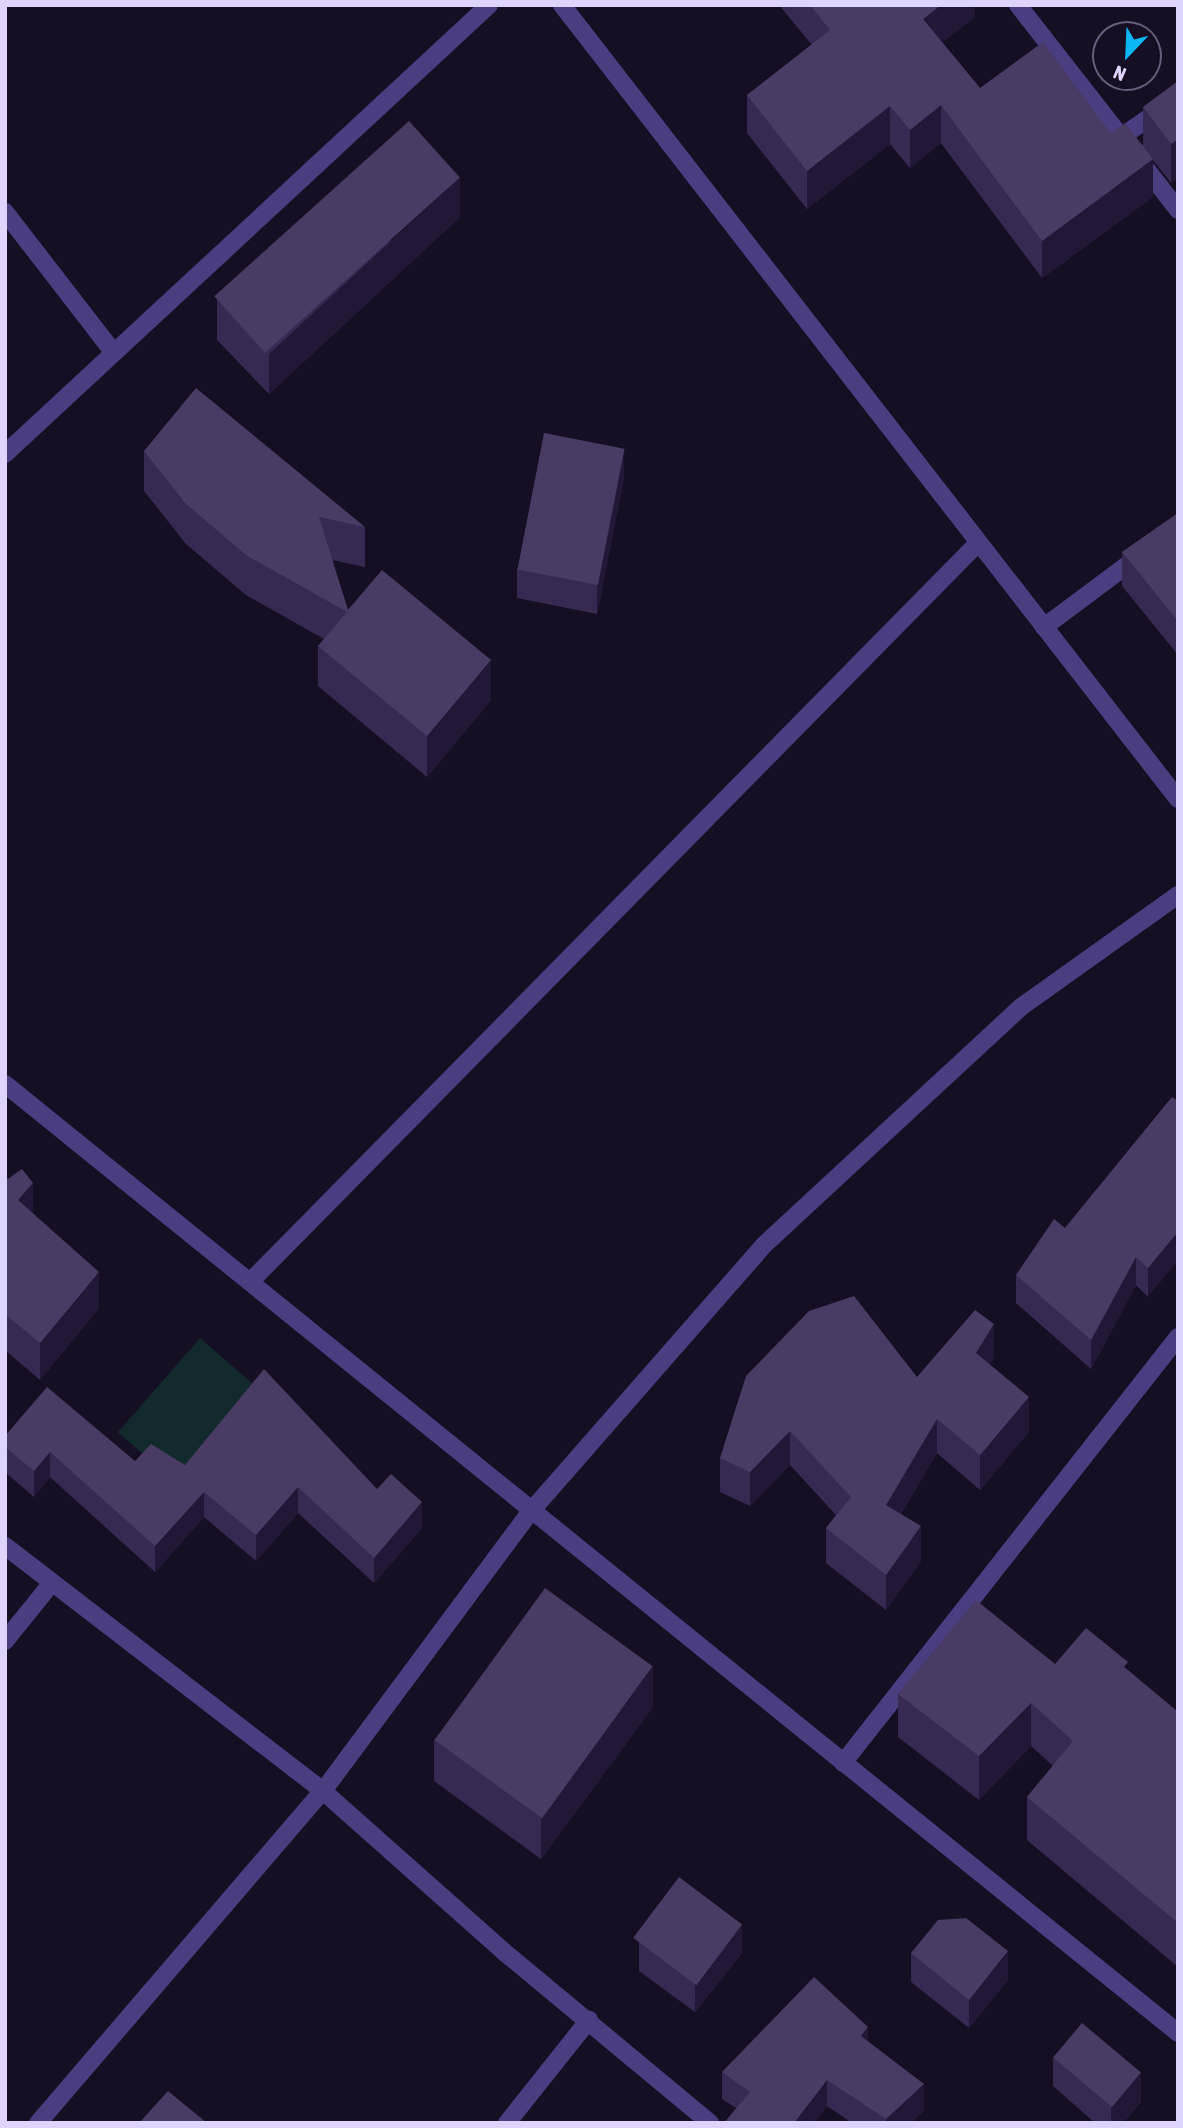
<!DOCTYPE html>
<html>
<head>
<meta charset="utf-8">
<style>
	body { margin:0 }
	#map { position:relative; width:1183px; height:2128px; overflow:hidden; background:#160f24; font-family:"Asap Condensed",sans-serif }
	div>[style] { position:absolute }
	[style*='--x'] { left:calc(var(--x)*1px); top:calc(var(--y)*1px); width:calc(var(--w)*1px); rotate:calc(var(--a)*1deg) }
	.green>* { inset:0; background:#132a2d; transform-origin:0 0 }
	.minor>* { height:18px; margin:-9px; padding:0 9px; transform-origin:9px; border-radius:9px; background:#4a3d80 }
	.wall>* { inset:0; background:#372951 }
	.shaded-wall>* { inset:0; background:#221737 }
	.building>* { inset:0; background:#493b63; transform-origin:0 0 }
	span { translate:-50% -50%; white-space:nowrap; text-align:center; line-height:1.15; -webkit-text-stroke:7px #160f24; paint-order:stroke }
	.frame { position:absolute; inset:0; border:7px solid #dfd4fd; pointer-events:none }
	.north { position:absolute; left:1092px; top:21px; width:70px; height:70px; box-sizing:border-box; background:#160f24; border:2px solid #665e7b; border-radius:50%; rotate:203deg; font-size:19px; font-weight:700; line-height:28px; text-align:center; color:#dfd4fd }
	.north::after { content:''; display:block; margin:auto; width:24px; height:32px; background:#0bb7f2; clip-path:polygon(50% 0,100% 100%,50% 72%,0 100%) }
</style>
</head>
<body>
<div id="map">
	<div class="green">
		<i style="left:200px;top:1338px;width:85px;height:125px;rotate:41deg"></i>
	</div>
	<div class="minor">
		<i style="--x:562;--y:5;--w:1005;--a:52.2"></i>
		<i style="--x:1018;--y:5;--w:260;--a:52"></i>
		<i style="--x:1121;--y:137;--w:69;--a:-34.4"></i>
		<i style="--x:5;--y:212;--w:178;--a:52.3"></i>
		<i style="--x:5;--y:454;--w:660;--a:-42.85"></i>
		<i style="--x:1044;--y:627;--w:167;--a:-36.7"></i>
		<i style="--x:5;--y:1084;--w:1509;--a:38.97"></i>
		<i style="--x:250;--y:1282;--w:1037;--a:-45.43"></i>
		<i style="--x:5;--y:1546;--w:401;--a:37.6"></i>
		<i style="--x:323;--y:1791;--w:241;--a:41.6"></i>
		<i style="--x:503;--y:1951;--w:269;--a:39.7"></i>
		<i style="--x:5;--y:1641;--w:73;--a:-51.1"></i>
		<i style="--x:843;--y:1763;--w:542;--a:-51.82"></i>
		<i style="--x:38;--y:2123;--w:438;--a:-49.4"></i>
		<i style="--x:323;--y:1791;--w:350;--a:-53.4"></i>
		<i style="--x:532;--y:1510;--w:352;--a:-48.8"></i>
		<i style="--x:764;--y:1245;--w:350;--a:-42.8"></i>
		<i style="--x:1021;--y:1007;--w:193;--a:-35.5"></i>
		<i style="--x:507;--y:2123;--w:132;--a:-51.5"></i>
	</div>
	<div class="wall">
		<i style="clip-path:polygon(779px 5px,975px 5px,975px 17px,942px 42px,980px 88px,1143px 145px,1143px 107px,1178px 81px,1178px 181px,1177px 179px,1171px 183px,1153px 160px,1153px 197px,1042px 278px,941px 143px,910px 168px,890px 144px,807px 209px,747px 133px,747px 95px,812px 45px)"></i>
		<i style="clip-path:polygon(460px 217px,269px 394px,217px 340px,217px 299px)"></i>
		<i style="clip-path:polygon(144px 451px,365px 527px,365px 567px,332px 560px,348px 610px,491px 700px,427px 777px,318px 686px,318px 646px,324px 639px,246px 595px,186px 544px,144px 491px)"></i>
		<i style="clip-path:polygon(624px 478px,597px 614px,517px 598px,517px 569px)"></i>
		<i style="clip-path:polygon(1178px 513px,1178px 655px,1122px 586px,1122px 552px)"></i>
		<i style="clip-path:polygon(1172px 1097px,1148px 1297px,1136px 1285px,1091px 1369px,1016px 1303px,1016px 1275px,1065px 1228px)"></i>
		<i style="clip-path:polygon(5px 1181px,33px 1214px,99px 1308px,40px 1380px,5px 1350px)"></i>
		<i style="clip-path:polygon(994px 1358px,990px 1364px,1029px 1432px,980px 1490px,937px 1453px,901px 1514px,921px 1561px,886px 1610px,826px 1563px,826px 1528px,836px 1515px,790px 1465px,750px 1506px,720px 1492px,720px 1458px,917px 1377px)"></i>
		<i style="clip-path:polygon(5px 1436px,135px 1461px,185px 1465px,377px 1489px,422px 1528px,374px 1583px,298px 1513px,256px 1561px,204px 1517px,155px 1572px,50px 1477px,34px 1497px,5px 1472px)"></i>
		<i style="clip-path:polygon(1055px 1664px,1128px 1670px,1178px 1712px,1178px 1967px,1027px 1840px,1027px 1797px,1053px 1766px,1031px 1746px,979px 1800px,898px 1737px,898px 1694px)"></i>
		<i style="clip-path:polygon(653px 1707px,541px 1859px,434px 1781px,434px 1740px)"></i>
		<i style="clip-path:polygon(639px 1942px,742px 1953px,695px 2012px,639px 1971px)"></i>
		<i style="clip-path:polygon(911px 1953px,1008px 1980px,969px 2028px,911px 1982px)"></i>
		<i style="clip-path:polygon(868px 2041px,924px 2110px,911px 2123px,852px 2123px,827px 2106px,814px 2123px,724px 2123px,736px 2108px,722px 2099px,722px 2072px)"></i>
		<i style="clip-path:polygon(1053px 2058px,1141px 2102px,1123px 2123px,1095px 2123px,1053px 2086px)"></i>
	</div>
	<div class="shaded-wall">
		<i style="clip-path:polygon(941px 5px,975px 5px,975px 17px,923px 57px,923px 19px)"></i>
		<i style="clip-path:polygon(941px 105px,941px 143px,910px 168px,910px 130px)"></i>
		<i style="clip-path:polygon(890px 106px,890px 144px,807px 209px,807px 171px)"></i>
		<i style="clip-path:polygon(1177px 140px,1177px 179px,1171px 183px,1171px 144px)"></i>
		<i style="clip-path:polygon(1153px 159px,1153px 197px,1042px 278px,1042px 241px)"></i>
		<i style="clip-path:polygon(460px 177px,460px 217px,269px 394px,269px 354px)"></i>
		<i style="clip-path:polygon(624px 449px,624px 478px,597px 614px,597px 585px)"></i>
		<i style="clip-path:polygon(491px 660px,491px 700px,427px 777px,427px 736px)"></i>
		<i style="clip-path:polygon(33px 1183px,33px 1220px,18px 1200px)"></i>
		<i style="clip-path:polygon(1178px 1232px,1178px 1261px,1148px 1297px,1148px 1268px)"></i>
		<i style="clip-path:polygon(1136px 1257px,1136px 1285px,1091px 1369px,1091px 1340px)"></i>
		<i style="clip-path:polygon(99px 1272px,99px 1308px,40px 1380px,40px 1343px)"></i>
		<i style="clip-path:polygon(994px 1324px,994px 1358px,976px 1387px,976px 1353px)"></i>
		<i style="clip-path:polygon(1029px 1397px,1029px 1432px,980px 1490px,980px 1455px)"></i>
		<i style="clip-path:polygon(937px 1419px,937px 1453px,886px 1539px,886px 1505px)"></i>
		<i style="clip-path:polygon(790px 1431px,790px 1465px,750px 1506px,750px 1472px)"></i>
		<i style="clip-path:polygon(50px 1452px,50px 1477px,34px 1497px,34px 1471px)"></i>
		<i style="clip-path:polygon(298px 1487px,298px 1513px,256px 1561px,256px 1535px)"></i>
		<i style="clip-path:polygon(204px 1492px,204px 1517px,155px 1572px,155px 1546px)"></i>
		<i style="clip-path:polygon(422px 1502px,422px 1528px,374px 1583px,374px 1558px)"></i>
		<i style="clip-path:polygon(921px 1526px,921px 1561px,886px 1610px,886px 1575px)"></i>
		<i style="clip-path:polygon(653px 1666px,653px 1707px,541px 1859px,541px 1818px)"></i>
		<i style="clip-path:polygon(1031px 1703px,1031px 1746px,979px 1800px,979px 1756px)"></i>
		<i style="clip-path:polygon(742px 1925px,742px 1953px,695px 2012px,695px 1983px)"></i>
		<i style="clip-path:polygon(1008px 1951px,1008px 1980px,969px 2028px,969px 2000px)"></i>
		<i style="clip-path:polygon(868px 2027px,868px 2053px,861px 2036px)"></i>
		<i style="clip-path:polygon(1141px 2073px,1141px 2102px,1123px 2123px,1111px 2123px,1111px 2108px)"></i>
		<i style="clip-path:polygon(827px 2080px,827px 2106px,814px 2123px,794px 2123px)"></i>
		<i style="clip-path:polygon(924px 2084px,924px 2110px,911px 2123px,886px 2123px,886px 2119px)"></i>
	</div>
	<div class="building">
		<i style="clip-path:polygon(810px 5px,941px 5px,923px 19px,980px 88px,1043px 42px,1111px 134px,1125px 123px,1153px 159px,1042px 241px,941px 105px,910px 130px,890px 106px,807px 171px,747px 95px,830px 30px)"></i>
		<i style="clip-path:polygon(1178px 81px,1178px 142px,1177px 140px,1171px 144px,1143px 107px)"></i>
		<i style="left:409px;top:121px;width:76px;height:262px;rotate:48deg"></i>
		<i style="clip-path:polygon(196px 388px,365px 527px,319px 517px,348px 610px,382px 570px,491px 660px,427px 736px,318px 646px,347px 612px,246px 555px,186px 504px,144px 451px)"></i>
		<i style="left:544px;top:433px;width:82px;height:139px;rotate:11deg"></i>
		<i style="clip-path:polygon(1178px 513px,1178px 621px,1122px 552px)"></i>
		<i style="clip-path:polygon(1172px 1097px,1178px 1101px,1178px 1232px,1148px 1268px,1136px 1257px,1091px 1340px,1016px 1275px,1054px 1219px,1065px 1228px)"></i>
		<i style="clip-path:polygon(22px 1169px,33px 1183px,18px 1200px,99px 1272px,40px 1343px,5px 1314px,5px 1181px)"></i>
		<i style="clip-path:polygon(854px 1296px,917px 1377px,975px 1310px,994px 1324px,976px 1353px,1029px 1397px,980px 1455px,937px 1419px,886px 1505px,921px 1526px,886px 1575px,826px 1528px,851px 1497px,790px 1431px,750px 1472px,720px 1458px,746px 1376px,809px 1311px)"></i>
		<i style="clip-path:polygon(264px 1369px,377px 1489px,391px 1474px,422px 1502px,374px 1558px,298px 1487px,256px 1535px,204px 1492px,155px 1546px,50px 1452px,34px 1471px,5px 1447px,5px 1436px,47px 1387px,135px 1461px,151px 1444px,185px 1465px)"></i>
		<i style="left:545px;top:1588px;width:133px;height:188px;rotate:36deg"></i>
		<i style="clip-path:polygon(976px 1600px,1055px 1664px,1086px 1628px,1128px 1662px,1124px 1667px,1178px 1712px,1178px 1923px,1027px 1797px,1073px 1741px,1031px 1703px,979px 1756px,898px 1694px)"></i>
		<i style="left:679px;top:1877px;width:79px;height:76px;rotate:37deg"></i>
		<i style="clip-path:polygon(966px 1918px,1008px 1951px,969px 2000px,911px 1953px,938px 1920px)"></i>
		<i style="clip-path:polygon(814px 1977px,868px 2027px,861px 2036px,924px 2084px,886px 2119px,827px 2080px,794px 2123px,724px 2123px,750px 2092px,722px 2072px)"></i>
		<i style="left:1082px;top:2023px;width:77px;height:45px;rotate:40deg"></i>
		<i style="clip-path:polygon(168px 2091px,207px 2123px,139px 2123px)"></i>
	</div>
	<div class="frame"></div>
	<div class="north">N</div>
</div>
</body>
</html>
